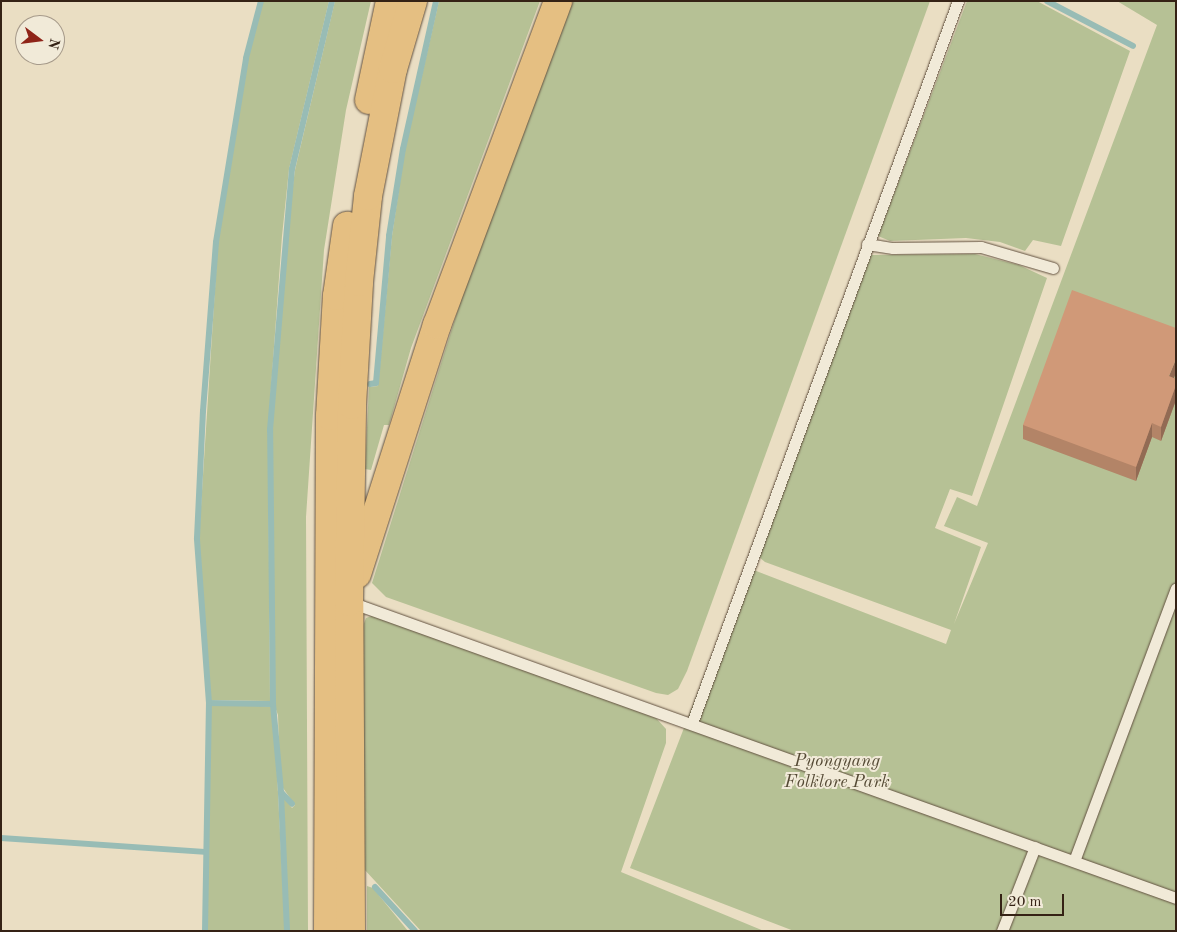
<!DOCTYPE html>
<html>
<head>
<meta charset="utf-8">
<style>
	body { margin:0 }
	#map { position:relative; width:1177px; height:932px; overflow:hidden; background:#eadec3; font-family:"Old Standard TT",serif }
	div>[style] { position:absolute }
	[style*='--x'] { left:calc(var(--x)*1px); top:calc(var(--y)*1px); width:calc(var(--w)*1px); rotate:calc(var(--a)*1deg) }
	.green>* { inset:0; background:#b6c195 }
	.stream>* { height:6px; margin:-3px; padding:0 3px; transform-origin:3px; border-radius:3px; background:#98bcb5 }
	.roads { filter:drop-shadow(0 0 1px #625140) drop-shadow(0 0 1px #625140) }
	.service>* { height:11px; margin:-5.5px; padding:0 5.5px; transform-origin:5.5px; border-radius:5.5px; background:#f1ead8 }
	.motorway>* { height:28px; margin:-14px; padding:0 14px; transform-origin:14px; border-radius:14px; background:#e5bf82 }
	.wall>* { inset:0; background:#b38467 }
	.shaded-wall>* { inset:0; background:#926b54 }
	.building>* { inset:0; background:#d09978 }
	span { translate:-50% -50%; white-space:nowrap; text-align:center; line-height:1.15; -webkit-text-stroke:4px #f1ead8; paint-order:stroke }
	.park-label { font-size:18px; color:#554a35; font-style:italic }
	.frame { position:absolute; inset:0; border:2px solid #352215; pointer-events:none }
	.north { position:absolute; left:15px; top:15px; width:50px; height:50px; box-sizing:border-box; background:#f1ead8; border:1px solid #a69a8a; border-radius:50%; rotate:105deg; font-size:14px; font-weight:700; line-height:20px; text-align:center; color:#352215 }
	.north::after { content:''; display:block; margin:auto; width:18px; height:22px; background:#8f2418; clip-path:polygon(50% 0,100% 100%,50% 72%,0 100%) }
	.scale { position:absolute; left:1000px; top:894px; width:64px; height:22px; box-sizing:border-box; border:2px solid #352215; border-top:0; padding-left:6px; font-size:15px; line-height:18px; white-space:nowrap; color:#352215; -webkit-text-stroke:4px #f1ead8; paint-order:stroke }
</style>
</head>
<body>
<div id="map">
	<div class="green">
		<i style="clip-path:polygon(262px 1px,329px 1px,289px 169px,282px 236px,268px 430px,270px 701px,211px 700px,199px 538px,218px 242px,248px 58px)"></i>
		<i style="clip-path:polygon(335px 1px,371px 1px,346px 110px,324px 250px,306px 517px,308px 931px,289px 931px,282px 795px,292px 808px,295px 805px,283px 788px,280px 778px,278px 715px,274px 704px,272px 430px,286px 237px,295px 170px)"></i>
		<i style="clip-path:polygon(439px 1px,540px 1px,411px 348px,389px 425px,384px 425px,371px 470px,365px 469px,369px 387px,378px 386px,392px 236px,405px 149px)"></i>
		<i style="clip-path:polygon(572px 1px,930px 1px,687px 671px,678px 689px,668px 695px,656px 693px,386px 597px,372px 583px,472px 265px)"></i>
		<i style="clip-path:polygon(967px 1px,1037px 1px,1130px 51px,1061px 246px,1033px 240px,1025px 251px,1000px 242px,966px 238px,890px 241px,878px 236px)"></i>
		<i style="clip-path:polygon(1117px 1px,1176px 1px,1176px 931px,794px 931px,630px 868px,746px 567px,946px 644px,951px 630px,765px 562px,759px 557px,871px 255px,975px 254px,1019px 265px,1047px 278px,972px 496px,950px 489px,935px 528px,981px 547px,954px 624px,988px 543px,944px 526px,957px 497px,977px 506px,1157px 25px)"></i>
		<i style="clip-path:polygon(374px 615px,656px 718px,666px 729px,666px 743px,621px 872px,764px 931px,421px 931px,364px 869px,363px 626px,366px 618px)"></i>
		<i style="clip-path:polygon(242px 704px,272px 707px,274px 715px,285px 931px,207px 931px,211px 705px)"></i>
		<i style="clip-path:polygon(367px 886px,373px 888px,408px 931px,367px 931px)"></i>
	</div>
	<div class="stream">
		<i style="--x:1047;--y:1;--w:97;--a:27.6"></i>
		<i style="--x:370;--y:384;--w:6;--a:-9"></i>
		<i style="--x:376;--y:383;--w:148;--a:-84.9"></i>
		<i style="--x:389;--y:236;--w:88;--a:-80.9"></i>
		<i style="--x:403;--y:149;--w:152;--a:-77.4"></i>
		<i style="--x:209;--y:703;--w:64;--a:0.9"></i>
		<i style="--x:281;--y:792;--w:16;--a:47"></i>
		<i style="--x:1;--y:838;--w:204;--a:3.9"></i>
		<i style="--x:375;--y:887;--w:59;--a:47.7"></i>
		<i style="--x:205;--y:931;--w:228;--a:-89"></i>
		<i style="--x:209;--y:703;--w:165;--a:-94.2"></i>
		<i style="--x:197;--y:538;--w:127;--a:-87.3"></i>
		<i style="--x:203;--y:411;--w:169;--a:-85.6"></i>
		<i style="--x:216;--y:242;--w:186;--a:-80.7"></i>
		<i style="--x:246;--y:58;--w:59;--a:-75.3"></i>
		<i style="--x:287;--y:931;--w:139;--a:-92.5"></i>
		<i style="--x:281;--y:792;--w:88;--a:-95.2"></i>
		<i style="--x:273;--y:704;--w:274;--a:-90.6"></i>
		<i style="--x:270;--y:430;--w:262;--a:-85.2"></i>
		<i style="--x:292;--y:169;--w:173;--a:-76.6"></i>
	</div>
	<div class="roads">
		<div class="service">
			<i style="--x:867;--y:244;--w:26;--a:9"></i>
			<i style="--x:893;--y:248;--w:88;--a:-0.7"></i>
			<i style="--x:981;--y:247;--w:75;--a:16.3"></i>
			<i style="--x:350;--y:602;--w:877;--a:19.72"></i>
			<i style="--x:692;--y:723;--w:769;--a:-69.78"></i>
			<i style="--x:1074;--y:861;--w:291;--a:-69.5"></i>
			<i style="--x:1002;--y:931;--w:90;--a:-68.6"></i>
		</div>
		<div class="motorway">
			<i style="--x:369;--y:100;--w:101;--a:-78"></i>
			<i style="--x:357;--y:574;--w:262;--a:-72.2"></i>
			<i style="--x:437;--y:325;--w:346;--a:-69.5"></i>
			<i style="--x:328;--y:931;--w:515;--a:-89.78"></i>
			<i style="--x:330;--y:416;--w:120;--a:-86.7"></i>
			<i style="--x:337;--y:296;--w:71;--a:-81.9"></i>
			<i style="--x:351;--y:931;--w:329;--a:-90.3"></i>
			<i style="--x:349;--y:602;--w:197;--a:-89.1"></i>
			<i style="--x:352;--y:405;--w:123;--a:-86.7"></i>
			<i style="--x:359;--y:282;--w:86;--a:-84"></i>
			<i style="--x:368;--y:196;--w:129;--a:-78.9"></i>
			<i style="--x:393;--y:69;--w:71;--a:-73.6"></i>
		</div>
	</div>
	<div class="wall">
		<i style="clip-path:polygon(1174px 378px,1176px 379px,1176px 400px,1161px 441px,1152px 437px,1136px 481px,1023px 439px,1023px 425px)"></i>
	</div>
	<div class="shaded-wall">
		<i style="clip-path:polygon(1176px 359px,1176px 373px,1169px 391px,1169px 376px)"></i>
		<i style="clip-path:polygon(1176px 385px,1176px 400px,1161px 441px,1161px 427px)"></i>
		<i style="clip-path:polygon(1152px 423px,1152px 437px,1136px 481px,1136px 467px)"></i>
	</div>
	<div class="building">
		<i style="clip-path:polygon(1072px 290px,1176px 328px,1176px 359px,1169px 376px,1176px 379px,1176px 385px,1161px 427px,1152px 423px,1136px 467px,1023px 425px)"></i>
	</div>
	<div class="park-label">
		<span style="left:837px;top:772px">Pyongyang<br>Folklore Park</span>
	</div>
	<div class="frame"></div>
	<div class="north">N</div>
	<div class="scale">20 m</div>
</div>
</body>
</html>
